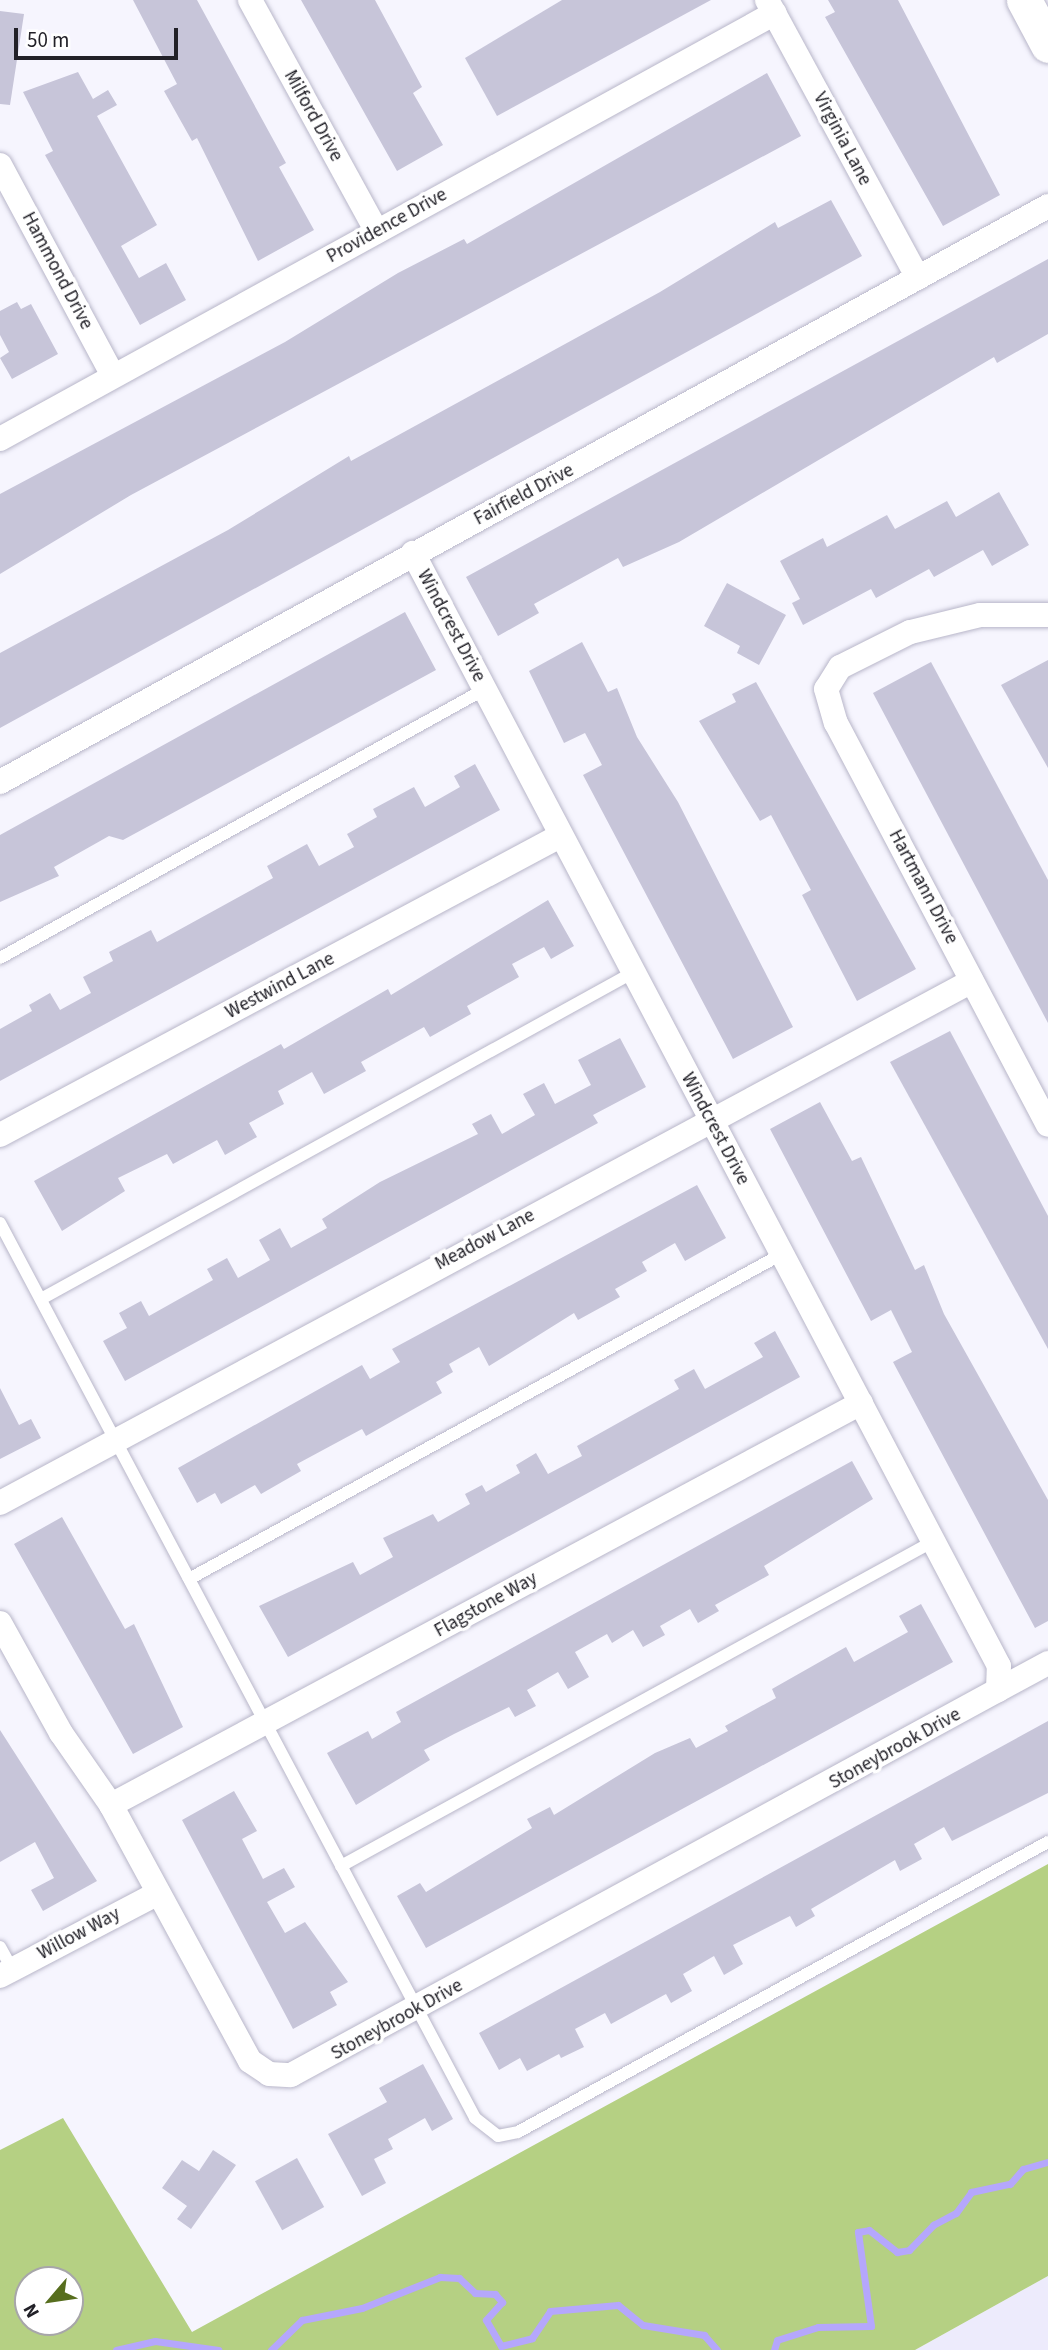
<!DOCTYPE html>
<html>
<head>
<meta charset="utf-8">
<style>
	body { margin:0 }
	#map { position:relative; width:1048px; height:2350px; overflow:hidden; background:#f6f5fe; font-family:"Source Sans 3",sans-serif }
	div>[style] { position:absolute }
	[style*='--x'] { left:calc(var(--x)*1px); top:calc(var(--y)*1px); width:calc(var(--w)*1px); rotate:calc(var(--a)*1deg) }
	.built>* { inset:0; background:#edebfc }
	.green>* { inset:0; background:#b5d083 }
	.stream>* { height:7px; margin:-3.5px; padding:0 3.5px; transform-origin:3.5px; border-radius:3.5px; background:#b5a7fc }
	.building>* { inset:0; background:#c7c5d9; transform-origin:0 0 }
	.roads { filter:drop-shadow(0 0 2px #b8b6c9) drop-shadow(0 0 2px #b8b6c9) }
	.lane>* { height:12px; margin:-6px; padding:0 6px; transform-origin:6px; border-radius:6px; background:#fff }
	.street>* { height:24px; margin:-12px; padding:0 12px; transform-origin:12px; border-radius:12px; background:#fff }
	.secondary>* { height:35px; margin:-17.5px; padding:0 17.5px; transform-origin:17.5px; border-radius:17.5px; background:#fff }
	span { translate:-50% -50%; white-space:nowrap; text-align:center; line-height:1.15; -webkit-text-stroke:7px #fff; paint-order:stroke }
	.street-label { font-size:19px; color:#222128 }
	.north { position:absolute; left:14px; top:2266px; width:70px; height:70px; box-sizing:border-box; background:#fff; border:2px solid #a7a6a9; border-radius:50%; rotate:241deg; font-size:19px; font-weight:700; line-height:28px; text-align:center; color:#222128 }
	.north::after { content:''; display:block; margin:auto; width:24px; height:32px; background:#576e1e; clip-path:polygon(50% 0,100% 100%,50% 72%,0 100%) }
	.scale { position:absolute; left:14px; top:28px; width:164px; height:32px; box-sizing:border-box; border:4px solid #222128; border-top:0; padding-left:9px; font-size:21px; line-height:24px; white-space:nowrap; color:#222128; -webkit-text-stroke:5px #fff; paint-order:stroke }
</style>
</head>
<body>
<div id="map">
	<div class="built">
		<i style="clip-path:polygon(1048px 2276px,1048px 2350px,915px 2350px)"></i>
	</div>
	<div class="green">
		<i style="clip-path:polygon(evenodd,1048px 1864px,1048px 2276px,915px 2350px,0 2350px,0 2150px,63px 2118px,192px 2332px,1048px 1864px,28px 2280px,70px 2280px,70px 2322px,28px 2322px,28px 2280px)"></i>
	</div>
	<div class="stream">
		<i style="--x:116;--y:2350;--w:40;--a:-13"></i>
		<i style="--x:155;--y:2341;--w:64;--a:8.1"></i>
		<i style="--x:271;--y:2350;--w:43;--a:-44.1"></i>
		<i style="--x:302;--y:2320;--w:61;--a:-11.3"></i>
		<i style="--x:362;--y:2308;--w:84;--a:-21.7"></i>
		<i style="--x:440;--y:2277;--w:19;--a:3"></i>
		<i style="--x:459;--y:2278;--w:22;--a:43"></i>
		<i style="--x:475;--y:2293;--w:20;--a:3"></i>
		<i style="--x:495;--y:2294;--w:11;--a:49"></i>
		<i style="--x:502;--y:2302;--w:24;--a:132"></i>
		<i style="--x:486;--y:2320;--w:30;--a:60"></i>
		<i style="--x:501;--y:2346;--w:32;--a:-14"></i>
		<i style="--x:532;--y:2338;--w:32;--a:-56"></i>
		<i style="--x:550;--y:2311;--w:68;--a:-5"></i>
		<i style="--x:618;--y:2305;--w:32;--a:39"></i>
		<i style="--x:643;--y:2325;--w:62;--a:9.3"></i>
		<i style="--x:704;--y:2335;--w:20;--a:49"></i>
		<i style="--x:774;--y:2350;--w:10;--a:-73"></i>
		<i style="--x:777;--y:2340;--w:43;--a:-17.6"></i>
		<i style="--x:818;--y:2327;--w:53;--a:-1.1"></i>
		<i style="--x:871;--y:2326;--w:95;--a:-97.9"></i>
		<i style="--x:858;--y:2232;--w:11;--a:-10"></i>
		<i style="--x:869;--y:2230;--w:36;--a:38"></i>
		<i style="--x:897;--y:2252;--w:12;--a:-9"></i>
		<i style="--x:909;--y:2250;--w:35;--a:-46"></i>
		<i style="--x:933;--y:2225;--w:26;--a:-28"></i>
		<i style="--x:956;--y:2213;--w:26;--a:-54"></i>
		<i style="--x:971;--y:2192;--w:40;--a:-12"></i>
		<i style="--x:1010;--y:2184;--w:20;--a:-49"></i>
		<i style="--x:1023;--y:2169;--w:26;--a:-16"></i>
	</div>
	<div class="building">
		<i style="clip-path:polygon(133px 0,197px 0,286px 163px,279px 167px,314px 230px,258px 261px,197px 138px,192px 141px,164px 91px,177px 84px)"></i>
		<i style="clip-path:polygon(301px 0,375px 0,422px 87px,413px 93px,443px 145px,397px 171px)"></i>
		<i style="clip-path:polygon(562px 0,711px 0,497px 116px,465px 58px)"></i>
		<i style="clip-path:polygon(828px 0,898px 0,1000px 195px,943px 226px,825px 17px,835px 12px)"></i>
		<i style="clip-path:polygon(0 11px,24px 14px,10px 105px,0 104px)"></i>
		<i style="clip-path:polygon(78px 72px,93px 99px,108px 90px,117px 105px,97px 116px,157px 225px,121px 246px,139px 278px,166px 263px,186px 300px,140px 325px,45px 155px,53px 151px,23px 92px)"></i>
		<i style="clip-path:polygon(767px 73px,801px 136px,131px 495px,0 574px,0 494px,285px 342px,398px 273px,464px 239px,467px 244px)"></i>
		<i style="clip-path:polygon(831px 200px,862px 256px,0 728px,0 653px,228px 530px,349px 456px,351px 461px,660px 292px,775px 222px,778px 228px)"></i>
		<i style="clip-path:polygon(1048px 259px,1048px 334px,997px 363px,994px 357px,679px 542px,623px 567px,618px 558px,534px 604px,539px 613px,498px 636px,466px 577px)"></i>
		<i style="clip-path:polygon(17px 302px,21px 309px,31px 304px,58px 354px,12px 379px,0 358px,9px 352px,0 335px,0 311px)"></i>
		<i style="clip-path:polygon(999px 492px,1029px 545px,992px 566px,983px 550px,934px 577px,929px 569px,876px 598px,871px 589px,803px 625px,792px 603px,800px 599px,780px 561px,823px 538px,827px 547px,887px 515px,895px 529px,947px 501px,956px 517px)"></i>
		<i style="clip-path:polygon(727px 583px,786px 615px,759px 665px,737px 653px,740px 646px,704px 626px)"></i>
		<i style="clip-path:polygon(405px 612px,436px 670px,123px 840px,109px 836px,54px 867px,59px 876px,0 902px,0 835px)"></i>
		<i style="clip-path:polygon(582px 642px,608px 692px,617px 688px,637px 737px,678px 802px,793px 1027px,733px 1059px,583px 775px,602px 765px,585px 733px,564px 743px,529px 671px)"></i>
		<i style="clip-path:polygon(1048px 660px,1048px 768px,1001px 685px)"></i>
		<i style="clip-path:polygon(931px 662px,1048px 880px,1048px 1023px,873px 693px)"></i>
		<i style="clip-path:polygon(756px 682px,916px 969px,857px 1001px,802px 895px,811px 890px,771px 815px,760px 821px,699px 721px,736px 702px,732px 694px)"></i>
		<i style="clip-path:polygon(475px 764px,500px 810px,0 1081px,0 1029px,32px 1011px,29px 1005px,50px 993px,60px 1010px,91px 993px,83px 977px,113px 961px,109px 952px,151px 930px,157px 942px,273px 878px,267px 866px,307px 844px,319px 866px,354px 847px,347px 834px,377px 817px,373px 809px,414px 787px,425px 807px,460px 787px,454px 776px)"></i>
		<i style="clip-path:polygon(548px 900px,574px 946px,551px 959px,544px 947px,512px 964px,519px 977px,467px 1006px,471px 1014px,430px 1037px,424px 1027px,361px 1062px,366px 1071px,324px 1094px,312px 1072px,278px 1091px,284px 1104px,249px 1123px,257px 1137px,225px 1155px,217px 1140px,173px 1164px,167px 1154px,118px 1178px,125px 1191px,62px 1231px,34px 1181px,281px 1044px,284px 1049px,388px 989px,391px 995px)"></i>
		<i style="clip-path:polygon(950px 1031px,1048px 1216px,1048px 1349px,890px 1062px)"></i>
		<i style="clip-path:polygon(620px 1038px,646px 1087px,593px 1115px,598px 1123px,125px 1381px,103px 1341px,127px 1328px,119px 1313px,141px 1301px,149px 1316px,213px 1280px,207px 1269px,227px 1258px,238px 1278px,270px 1260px,259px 1240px,280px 1228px,291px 1248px,327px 1228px,322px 1219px,380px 1182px,478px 1134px,472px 1124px,491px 1114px,502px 1134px,535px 1115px,523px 1094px,544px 1083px,555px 1104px,591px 1085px,578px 1060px)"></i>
		<i style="clip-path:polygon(820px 1102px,852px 1161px,861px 1157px,915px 1270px,924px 1265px,944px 1314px,1048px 1500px,1048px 1621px,1035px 1628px,893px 1362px,912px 1352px,891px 1310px,871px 1321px,770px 1129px)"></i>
		<i style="clip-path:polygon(697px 1185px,726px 1238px,685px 1261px,675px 1243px,642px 1262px,647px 1271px,615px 1289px,620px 1297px,578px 1320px,574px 1313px,489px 1366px,479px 1347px,449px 1364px,453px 1372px,436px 1382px,442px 1393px,366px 1436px,362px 1429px,297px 1464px,301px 1471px,261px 1494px,255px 1485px,221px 1504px,215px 1493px,197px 1503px,178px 1468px,362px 1365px,370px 1379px,400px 1362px,392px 1349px)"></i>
		<i style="clip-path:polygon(775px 1331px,800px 1377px,288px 1657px,259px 1606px,353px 1562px,360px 1575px,393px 1557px,383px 1538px,433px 1514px,438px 1522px,470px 1504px,465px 1494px,482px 1485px,486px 1492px,520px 1473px,516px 1465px,536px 1453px,548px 1474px,582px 1456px,577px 1446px,679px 1389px,674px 1380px,694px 1369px,705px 1389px,763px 1357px,754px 1343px)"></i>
		<i style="clip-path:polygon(0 1388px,19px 1425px,31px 1419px,41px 1438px,0 1459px)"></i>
		<i style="clip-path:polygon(852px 1461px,873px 1499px,764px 1566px,769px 1575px,715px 1605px,719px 1611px,698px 1623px,690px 1609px,660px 1626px,665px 1635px,643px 1647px,633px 1630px,612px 1643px,607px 1634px,575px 1652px,589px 1677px,568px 1689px,558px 1672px,527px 1690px,536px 1706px,515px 1717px,509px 1707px,454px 1734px,424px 1750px,430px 1760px,356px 1805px,327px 1753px,368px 1731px,372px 1739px,401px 1722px,396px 1712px)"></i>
		<i style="clip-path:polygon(62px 1517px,125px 1629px,134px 1624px,183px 1727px,133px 1754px,14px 1544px)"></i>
		<i style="clip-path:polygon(921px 1604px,953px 1662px,426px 1948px,397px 1896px,420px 1883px,426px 1892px,532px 1828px,527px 1819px,550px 1807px,554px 1815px,655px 1753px,690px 1738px,696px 1748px,728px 1731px,725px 1726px,776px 1698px,772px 1689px,846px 1647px,854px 1662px,908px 1632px,899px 1616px)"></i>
		<i style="clip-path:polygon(1048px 1721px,1048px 1793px,952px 1841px,944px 1827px,914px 1844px,922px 1859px,900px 1871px,895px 1860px,811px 1909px,815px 1916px,796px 1927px,790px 1916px,733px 1945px,743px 1964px,724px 1975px,714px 1956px,683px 1974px,692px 1991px,671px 2003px,666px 1994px,611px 2024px,605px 2013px,575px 2029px,584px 2047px,561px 2058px,559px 2054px,527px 2071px,520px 2058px,499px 2070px,479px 2033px)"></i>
		<i style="clip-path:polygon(0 1730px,97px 1881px,43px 1911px,31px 1890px,54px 1878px,35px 1842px,0 1862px)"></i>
		<i style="clip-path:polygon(234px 1791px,257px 1831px,242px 1839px,263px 1879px,284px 1868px,295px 1887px,267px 1902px,285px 1933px,305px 1922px,348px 1982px,330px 1992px,337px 2005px,293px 2029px,182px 1820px)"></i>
		<i style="clip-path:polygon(423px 2064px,453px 2119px,432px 2131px,425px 2118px,388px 2139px,393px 2149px,374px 2159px,386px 2183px,362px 2196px,328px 2134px,387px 2102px,379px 2088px)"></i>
		<i style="clip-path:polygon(213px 2150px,236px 2165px,191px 2229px,177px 2219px,187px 2206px,162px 2188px,182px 2160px,199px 2171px)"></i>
		<i style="left:297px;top:2158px;width:56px;height:48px;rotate:61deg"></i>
	</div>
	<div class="roads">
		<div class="lane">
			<i style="--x:0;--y:958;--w:555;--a:-29.01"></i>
			<i style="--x:0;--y:1223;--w:1013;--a:62.04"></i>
			<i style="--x:475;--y:2118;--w:29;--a:38"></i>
			<i style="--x:498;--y:2136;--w:20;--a:-11"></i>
			<i style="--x:518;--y:2132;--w:604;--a:-28.69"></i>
			<i style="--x:41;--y:1299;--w:675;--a:-28.88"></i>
			<i style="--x:189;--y:1579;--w:676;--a:-28.73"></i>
			<i style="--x:341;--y:1866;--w:676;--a:-28.73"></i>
			<i style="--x:0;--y:1947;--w:25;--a:61"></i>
		</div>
		<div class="street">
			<i style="--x:250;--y:0;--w:264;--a:61.3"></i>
			<i style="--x:767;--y:0;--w:316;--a:61.5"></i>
			<i style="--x:0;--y:165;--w:239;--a:61.8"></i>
			<i style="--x:0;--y:439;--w:884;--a:-28.8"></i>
			<i style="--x:1048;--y:615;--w:68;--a:180"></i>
			<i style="--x:980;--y:615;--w:72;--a:166.3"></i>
			<i style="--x:910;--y:632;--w:78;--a:153.4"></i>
			<i style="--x:840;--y:667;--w:26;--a:122"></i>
			<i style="--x:826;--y:689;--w:35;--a:74"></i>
			<i style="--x:836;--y:723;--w:454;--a:62.2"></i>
			<i style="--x:0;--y:782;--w:1196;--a:-28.79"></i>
			<i style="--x:0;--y:1135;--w:635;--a:-28.1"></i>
			<i style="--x:0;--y:1503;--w:1103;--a:-28.24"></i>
			<i style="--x:0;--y:1623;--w:126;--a:61"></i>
			<i style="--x:61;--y:1733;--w:88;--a:55.2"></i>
			<i style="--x:111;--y:1805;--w:291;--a:61.5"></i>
			<i style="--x:250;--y:2061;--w:23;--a:34"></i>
			<i style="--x:269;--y:2074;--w:22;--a:3"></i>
			<i style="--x:291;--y:2075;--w:805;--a:-28.57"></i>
			<i style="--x:998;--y:1690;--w:24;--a:-88"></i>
			<i style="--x:999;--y:1666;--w:1258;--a:-117.77"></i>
			<i style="--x:998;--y:1690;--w:57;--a:-28.4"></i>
			<i style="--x:111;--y:1805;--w:851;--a:-28.19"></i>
			<i style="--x:0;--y:1976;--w:178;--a:-27.7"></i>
		</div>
		<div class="secondary">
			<i style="--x:1024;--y:0;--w:51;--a:61.9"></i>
		</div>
	</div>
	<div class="street-label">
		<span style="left:313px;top:116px;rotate:61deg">Milford Drive</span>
		<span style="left:842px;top:139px;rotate:62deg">Virginia Lane</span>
		<span style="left:387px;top:226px;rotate:-29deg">Providence Drive</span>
		<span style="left:57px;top:271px;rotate:62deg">Hammond Drive</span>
		<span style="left:524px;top:495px;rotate:-28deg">Fairfield Drive</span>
		<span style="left:451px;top:626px;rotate:62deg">Windcrest Drive</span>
		<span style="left:923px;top:887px;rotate:62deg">Hartmann Drive</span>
		<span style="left:280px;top:986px;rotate:-28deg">Westwind Lane</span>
		<span style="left:715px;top:1129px;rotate:62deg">Windcrest Drive</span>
		<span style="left:485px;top:1240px;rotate:-28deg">Meadow Lane</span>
		<span style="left:486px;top:1605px;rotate:-29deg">Flagstone Way</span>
		<span style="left:895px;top:1749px;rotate:-29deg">Stoneybrook Drive</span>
		<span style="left:79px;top:1934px;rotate:-28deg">Willow Way</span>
		<span style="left:397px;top:2020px;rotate:-29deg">Stoneybrook Drive</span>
	</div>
	<div class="north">N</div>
	<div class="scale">50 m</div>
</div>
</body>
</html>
